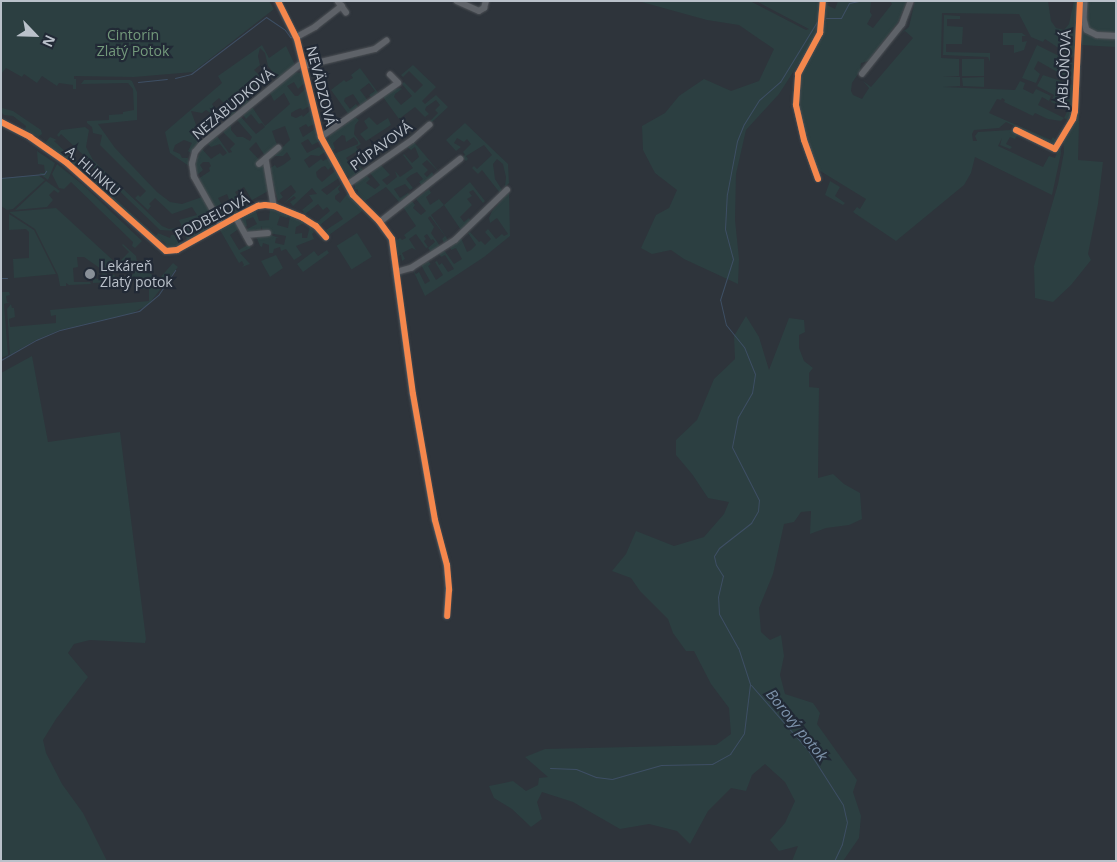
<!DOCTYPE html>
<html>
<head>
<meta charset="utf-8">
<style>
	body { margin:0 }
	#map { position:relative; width:1117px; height:862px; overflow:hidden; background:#2e343b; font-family:"Open Sans",sans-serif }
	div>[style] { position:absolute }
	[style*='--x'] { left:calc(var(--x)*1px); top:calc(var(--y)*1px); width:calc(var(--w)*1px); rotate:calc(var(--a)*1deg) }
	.green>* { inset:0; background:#2c3f41; transform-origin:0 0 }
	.stream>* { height:1px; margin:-0.5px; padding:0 0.5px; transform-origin:0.5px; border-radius:0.5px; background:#3e4f64 }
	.roads { filter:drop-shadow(0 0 1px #4c5055) drop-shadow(0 0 1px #4c5055) }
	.minor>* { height:5.5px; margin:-2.75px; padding:0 2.75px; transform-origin:2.75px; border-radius:2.75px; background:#5e6268 }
	.cycleway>* { height:6px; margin:-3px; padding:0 3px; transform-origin:3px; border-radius:3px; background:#f5874c }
	.dots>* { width:14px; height:14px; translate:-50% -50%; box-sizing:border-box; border:2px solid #222a36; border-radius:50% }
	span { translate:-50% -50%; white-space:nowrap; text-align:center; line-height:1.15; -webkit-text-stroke:4.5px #222a36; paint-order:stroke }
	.park-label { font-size:14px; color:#73997b }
	.street-label { font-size:14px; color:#bac1ca }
	.poi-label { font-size:14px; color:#bac1ca }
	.left { translate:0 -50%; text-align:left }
	.water-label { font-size:15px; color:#7d92aa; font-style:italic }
	.frame { position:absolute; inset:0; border:2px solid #bac1ca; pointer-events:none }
	.north { position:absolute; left:10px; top:10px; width:50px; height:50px; -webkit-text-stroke:4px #222a36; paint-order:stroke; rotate:114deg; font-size:14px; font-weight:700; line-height:20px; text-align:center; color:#bac1ca }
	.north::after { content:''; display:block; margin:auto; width:18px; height:22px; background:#bac1ca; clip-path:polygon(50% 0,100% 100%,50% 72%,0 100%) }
</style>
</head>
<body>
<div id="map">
	<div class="green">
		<i style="clip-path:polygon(1px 1px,269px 1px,274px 9px,193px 72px,134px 77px,74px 76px,74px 79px,76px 79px,76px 89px,73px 89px,73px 85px,59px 83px,57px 86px,42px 76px,37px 83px,24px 74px,22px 77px,6px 68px,1px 74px)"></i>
		<i style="clip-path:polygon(638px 1px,750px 1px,806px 30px,809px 29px,756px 1px,821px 1px,821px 17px,811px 44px,779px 94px,746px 130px,736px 174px,735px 220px,739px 259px,738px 284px,684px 259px,671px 250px,652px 254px,641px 248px,656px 215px,669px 208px,677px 190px,655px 173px,643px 150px,642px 126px,665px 113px,679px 96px,704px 79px,731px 91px,759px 81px,774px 49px,739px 25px,707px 20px)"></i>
		<i style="clip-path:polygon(825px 1px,828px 3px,827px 5px,835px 9px,838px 1px,871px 1px,870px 12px,872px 15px,867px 24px,873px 28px,892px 4px,890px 1px,907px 1px,898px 22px,868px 61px,861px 63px,860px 71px,852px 83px,851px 91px,853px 95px,862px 99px,869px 88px,863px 81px,865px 76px,863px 81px,871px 87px,913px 38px,905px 31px,900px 34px,909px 27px,915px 1px,1048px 1px,1051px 21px,1056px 28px,1064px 30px,1069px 24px,1074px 1px,1077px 1px,1075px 55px,1072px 57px,1045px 39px,1043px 42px,1031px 37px,1019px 14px,942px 13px,941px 58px,959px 59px,959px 76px,942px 77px,960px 77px,960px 86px,942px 87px,1015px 90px,1020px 81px,1025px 83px,1023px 89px,1033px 94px,1036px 89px,1051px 96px,1049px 101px,1042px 97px,1038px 105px,1064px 118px,1068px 110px,1051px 102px,1054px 95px,1037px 86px,1043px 75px,1073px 85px,1072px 113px,1068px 120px,1064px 118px,1061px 121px,1048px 119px,1035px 113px,1033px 116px,1004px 102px,1005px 100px,1002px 98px,1001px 100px,997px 99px,989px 113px,1051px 140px,1053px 137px,1057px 141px,1055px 145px,1006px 122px,999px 128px,974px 130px,972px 134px,973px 141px,977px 141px,975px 136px,978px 132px,1011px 130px,1018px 134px,1015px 139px,1010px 137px,1006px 144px,1012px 147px,1010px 149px,1000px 145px,1002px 138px,998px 146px,1043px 167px,1049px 156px,1055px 158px,1060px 143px,1061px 153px,1052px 195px,975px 157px,971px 173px,964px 185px,896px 241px,853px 212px,857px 207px,860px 209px,866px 199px,817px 169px,798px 109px,801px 73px,821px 37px)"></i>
		<i style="clip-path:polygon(1086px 1px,1116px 1px,1116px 34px,1099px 33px,1088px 28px,1086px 23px)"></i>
		<i style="clip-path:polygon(1081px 6px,1083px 7px,1082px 27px,1085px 33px,1095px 37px,1116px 38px,1116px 47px,1081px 45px,1078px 160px,1103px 162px,1098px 204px,1088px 254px,1091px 260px,1071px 285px,1053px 302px,1035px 298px,1034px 266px,1058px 184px,1064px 152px,1063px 139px,1074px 122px)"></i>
		<i style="clip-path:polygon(944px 15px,960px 16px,960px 19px,947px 19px,947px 26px,963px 27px,962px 44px,946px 44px,946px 52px,990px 53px,990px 62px,988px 57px,943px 55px)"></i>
		<i style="clip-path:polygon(1003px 33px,1022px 33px,1026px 36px,1022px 36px,1022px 42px,1027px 41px,1024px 50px,1014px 53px,1014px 45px,1003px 45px)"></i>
		<i style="clip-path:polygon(262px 45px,269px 58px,286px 46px,295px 65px,278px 79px,268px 66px,265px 53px,260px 48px,258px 56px,260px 65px,254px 70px,263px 79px,254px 87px,250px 84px,242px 89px,250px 102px,242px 108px,239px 104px,242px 102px,237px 95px,231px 99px,229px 101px,236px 113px,230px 118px,225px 117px,231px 111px,219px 98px,212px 104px,216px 110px,212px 114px,206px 110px,202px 113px,191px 111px,196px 125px,191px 134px,196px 136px,201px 142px,192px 154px,188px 151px,192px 143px,184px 140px,175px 145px,173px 151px,180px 154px,182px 158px,188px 158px,189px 166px,170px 153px,165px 132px,222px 83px,218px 76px)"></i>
		<i style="clip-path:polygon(1037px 45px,1073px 63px,1073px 81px,1038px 61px,1034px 69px,1040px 74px,1036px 83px,1022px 78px)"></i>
		<i style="left:962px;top:59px;width:22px;height:17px"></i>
		<i style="clip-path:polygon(413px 65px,436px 87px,422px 101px,425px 104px,436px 95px,448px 107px,431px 123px,429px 122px,438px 113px,435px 110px,440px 105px,436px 100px,426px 107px,425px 110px,429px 114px,425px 117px,415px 107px,399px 119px,383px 97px,394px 89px,400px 88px,402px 89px,395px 94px,394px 97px,401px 105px,412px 96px,402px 84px,404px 82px,415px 93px,423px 85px,409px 71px,403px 77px,401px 75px)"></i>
		<i style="clip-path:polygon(360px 68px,379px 94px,372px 98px,369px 95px,375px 91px,369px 83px,360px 90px,368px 101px,361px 106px,353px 94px,345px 98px,344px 101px,350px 109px,356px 104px,359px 108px,349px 115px,331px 90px,344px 80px,346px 82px,353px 78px,351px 75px)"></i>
		<i style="clip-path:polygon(295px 72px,302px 73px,305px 82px,298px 89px,294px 82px,287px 86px,295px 96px,298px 96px,306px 88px,310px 106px,302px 110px,301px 108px,296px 110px,291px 113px,291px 116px,296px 118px,302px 115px,303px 117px,311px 110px,314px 124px,308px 127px,306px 124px,299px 128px,303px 137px,315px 129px,320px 141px,312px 145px,308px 139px,301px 143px,307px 153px,319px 147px,325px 152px,319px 156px,311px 155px,304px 160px,309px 168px,321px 159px,323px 161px,328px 158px,332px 166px,328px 170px,325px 166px,322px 167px,316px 172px,317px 177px,322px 182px,335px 171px,339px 178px,321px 190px,327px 195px,342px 183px,338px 189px,340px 192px,335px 196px,335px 199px,340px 203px,348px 193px,363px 209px,361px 212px,329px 235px,326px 230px,343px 219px,337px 211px,320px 225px,317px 222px,330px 211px,327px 207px,323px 210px,318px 204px,305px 214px,302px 210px,313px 201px,309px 195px,317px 194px,312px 188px,293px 206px,290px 202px,296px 198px,294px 196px,282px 205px,296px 192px,291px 185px,280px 193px,283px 197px,278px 201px,269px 169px,275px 165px,277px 168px,283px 165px,291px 159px,287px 152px,283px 156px,275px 156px,268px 161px,290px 140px,285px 126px,272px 131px,277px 145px,265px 156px,256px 142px,249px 149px,265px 166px,270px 190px,252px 200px,244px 187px,235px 192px,243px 205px,234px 212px,227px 194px,218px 198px,228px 216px,226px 217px,219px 214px,198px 179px,210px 171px,209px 168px,211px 166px,209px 162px,203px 162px,200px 165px,203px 170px,197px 175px,196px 173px,195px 162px,202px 149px,211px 159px,220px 153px,223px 156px,227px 153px,220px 144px,211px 147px,208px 144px,217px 136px,229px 153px,232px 152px,230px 149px,235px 144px,223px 132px,231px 125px,231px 130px,237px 137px,243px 137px,250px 141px,252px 137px,237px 120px,241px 117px,256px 134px,265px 127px,262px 123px,259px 124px,251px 114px,246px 119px,243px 115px,252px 107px,265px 126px,290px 104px,284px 93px,274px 101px,270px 93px)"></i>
		<i style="clip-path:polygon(984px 77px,984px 87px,963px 86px,962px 78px)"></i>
		<i style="clip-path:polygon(84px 80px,130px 80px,132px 81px,137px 92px,137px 120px,98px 124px,115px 148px,157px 192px,170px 202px,182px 204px,202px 197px,215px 220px,214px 226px,187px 240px,179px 220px,197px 215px,192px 207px,172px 214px,155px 198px,149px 204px,151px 206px,148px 210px,135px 198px,138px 195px,140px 197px,146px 191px,100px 145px,102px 135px,93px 133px,92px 127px,87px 123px,87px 121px,109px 120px,109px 115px,123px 114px,123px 112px,134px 110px,133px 89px,128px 83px,81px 84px)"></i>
		<i style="clip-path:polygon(2px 108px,13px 111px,41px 130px,42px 134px,38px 137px,25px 129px,26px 126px,13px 116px,4px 115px,1px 112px)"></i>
		<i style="clip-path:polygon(355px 117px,359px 120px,355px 125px,354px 134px,361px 144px,356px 147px,369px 166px,357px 151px,346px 158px,355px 170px,360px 167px,363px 170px,350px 178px,346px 175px,334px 154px,358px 144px,358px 142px,354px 137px,346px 142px,345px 136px,342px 135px,333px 143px,335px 149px,332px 151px,327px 142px,330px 135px)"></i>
		<i style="clip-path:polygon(369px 117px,377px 125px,388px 118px,391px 125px,366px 141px,360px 134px,368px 128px,364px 121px)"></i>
		<i style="clip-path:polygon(465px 123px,508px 164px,509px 183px,505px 187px,506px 177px,503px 164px,497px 159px,493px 164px,495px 179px,502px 190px,500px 193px,482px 170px,478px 174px,472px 168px,474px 166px,477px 169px,492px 155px,484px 145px,466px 156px,468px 159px,466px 161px,462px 157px,465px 155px,463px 152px,471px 144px,467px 139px,464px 142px,457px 138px,454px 143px,461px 147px,456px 151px,446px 140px)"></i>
		<i style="clip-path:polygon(85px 127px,89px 130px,86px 147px,93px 160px,162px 226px,169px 229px,176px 228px,176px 231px,160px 230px,105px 177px,85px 161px,87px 158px,78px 150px,61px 134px,59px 137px,57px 135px,61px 130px)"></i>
		<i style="clip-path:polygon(50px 137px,57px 140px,54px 141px,86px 171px,91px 171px,91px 175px,87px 176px,45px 143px)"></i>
		<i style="clip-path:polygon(414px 142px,440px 173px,427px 160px,422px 164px,428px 170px,424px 174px,427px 177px,432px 172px,435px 177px,422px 186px,419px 182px,423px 179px,417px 172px,411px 175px,406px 179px,413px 188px,410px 190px,405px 184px,394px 189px,400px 198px,408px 193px,410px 195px,400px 203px,386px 187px,365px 201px,358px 193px,358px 190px,355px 189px,355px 183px,366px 175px,370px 179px,366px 183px,375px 189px,380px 185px,370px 173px,381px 165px,390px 175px,382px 180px,387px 185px,397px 177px,395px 171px,400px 177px,413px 168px,403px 155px,404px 154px,412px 163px,419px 157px,415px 147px,411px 150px,407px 147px)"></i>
		<i style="clip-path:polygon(37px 151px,55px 163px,48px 180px,39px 173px,45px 173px,44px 165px,38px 164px)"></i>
		<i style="clip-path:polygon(57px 164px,83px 185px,142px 241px,135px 248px,132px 246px,133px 242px,71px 182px,64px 189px,59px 188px,52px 174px)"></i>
		<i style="clip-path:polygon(38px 175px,45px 180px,13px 209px,7px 210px,1px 206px,1px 178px)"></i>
		<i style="clip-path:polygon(97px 179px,100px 180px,99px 184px,156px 236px,158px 233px,170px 238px,171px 235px,177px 235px,182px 241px,181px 245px,175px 248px,164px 248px,166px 244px,163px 241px,155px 239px,95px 183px)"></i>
		<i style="clip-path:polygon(46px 181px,60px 191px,58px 193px,54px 190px,49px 195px,53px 200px,47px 207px,15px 210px)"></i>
		<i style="clip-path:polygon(830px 181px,840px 187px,835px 196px,845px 203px,843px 205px,825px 195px)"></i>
		<i style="clip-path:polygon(470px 182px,485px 201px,483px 203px,473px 190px,469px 192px,472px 196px,467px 199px,472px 205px,460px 217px,464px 222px,469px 218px,471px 221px,461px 230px,444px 205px,431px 215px,448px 240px,444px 243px,442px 239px,445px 236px,430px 216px,428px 218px,434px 227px,431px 233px,440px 246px,431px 252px,428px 248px,435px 242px,433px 239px,431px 240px,427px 234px,424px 236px,426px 239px,424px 241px,428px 247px,426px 248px,416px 234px,409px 239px,416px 250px,412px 248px,402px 253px,405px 259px,402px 261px,401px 255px,398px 256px,395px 241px,400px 238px,402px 240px,406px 238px,404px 235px,416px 226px,403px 207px,412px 201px,415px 205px,413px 208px,421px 215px,426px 211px,416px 199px,429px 189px,431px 193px,426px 197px,430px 205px,439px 199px,444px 205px)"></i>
		<i style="clip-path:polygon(509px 192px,510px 236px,484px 257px,425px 296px,413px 270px,416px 274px,419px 272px,425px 284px,430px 281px,421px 265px,428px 261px,431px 264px,428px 266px,436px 280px,443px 275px,435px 262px,437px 261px,439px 265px,442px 263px,448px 272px,454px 269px,445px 255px,441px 257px,439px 253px,444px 250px,454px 264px,462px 259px,456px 248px,451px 250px,450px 247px,461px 238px,467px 252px,471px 250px,476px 245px,468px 233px,470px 232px,479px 242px,481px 241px,485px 245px,491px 239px,485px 232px,488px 229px,496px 239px,502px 234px,504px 236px,508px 234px,497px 218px,490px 223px,489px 218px,492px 211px)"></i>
		<i style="clip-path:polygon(56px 208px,117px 264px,116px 272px,101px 269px,84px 257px,77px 257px,78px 267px,73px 268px,74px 282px,90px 282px,91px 284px,69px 285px,66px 283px,66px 286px,60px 286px,58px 275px,35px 229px,9px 212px)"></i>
		<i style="clip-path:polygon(270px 209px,288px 216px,287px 218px,280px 216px,277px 225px,288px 228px,290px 216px,304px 223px,296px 227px,295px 234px,302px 233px,302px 238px,307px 238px,310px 226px,314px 232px,312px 234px,314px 239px,296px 246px,302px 255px,294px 260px,286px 249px,281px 251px,280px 247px,274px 249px,273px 253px,265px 253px,269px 253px,269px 245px,263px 243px,262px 247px,260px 246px,256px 236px,268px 234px,279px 238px,276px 238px,275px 243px,284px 245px,286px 236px,263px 232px,261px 226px,261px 232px,247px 232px,245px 230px,257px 224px,253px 217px,246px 220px,247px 226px,244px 227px,241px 222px,243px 217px,256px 211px,259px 221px,269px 220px)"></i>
		<i style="clip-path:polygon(9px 214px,34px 230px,56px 274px,14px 278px,13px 259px,29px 258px,29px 232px,26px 229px,9px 230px)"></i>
		<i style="clip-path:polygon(232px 224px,237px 224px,240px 228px,230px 235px,239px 250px,249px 244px,251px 248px,240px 253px,250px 264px,242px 267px,244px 265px,242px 261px,239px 263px,220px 230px)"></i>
		<i style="left:357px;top:233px;width:28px;height:24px;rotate:58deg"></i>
		<i style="clip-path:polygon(321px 241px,329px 253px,303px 272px,297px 264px,314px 251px,318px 256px,327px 250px)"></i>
		<i style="clip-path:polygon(123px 244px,136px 256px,137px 261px,130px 270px,117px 272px,118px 263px,129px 252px,122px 245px)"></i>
		<i style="clip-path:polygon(276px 255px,283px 268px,270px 277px,261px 261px)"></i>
		<i style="clip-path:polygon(143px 262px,146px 265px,144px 268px,158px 280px,173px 263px,178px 267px,148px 305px,132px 313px,60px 330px,36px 340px,10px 355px,7px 309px,11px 304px,12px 308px,14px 308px,15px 317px,9px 319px,10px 327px,56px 323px,56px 315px,51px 316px,50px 310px,149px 301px,149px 289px,143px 289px,145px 286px,145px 280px,136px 281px,135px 278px,132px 278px,132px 281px,129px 279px)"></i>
		<i style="clip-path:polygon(92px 267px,95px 270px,96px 279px,103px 279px,102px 273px,115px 275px,114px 282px,93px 283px)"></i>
		<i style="clip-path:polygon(1px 292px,9px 292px,10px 295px,6px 296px,7px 302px,10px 302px,4px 304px,8px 355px,1px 358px)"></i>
		<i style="clip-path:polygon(746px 316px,759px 337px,769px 370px,789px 318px,804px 320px,805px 332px,799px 335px,799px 348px,804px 361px,813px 368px,809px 373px,809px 387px,819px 388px,818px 478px,833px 474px,844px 484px,860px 493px,862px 519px,849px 525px,826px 528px,810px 534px,811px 511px,801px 512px,794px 522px,784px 524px,773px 574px,759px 608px,761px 632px,770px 640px,781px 635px,784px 656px,780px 675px,785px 694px,813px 703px,820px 713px,817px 724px,857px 780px,853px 792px,861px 816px,859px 838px,843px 861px,792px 861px,798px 846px,779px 851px,770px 840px,785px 823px,795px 801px,785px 782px,765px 764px,752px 775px,746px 791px,731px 788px,708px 811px,690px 844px,677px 831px,649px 824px,620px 829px,573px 802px,542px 792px,537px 802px,542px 819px,531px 827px,512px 809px,494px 798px,489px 786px,513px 781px,526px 791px,538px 785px,539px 778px,548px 777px,525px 757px,545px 749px,716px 745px,731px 734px,729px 708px,711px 684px,694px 651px,686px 651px,673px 633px,668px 619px,640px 591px,631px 578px,612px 571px,626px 554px,636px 531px,674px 546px,704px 537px,724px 514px,729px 502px,708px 498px,692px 474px,676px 455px,676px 440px,697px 420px,714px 379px,735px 359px,734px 336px)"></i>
		<i style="clip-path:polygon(32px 356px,48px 442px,120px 432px,146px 639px,145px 643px,90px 640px,74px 644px,68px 653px,88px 677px,56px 719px,43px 740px,46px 753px,62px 784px,83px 813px,107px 861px,1px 861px,1px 373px)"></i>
	</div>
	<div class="stream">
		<i style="--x:826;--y:18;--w:15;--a:0"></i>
		<i style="--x:841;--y:18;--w:17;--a:-62"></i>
		<i style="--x:849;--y:3;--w:10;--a:-11"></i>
		<i style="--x:175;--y:78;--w:16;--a:-14"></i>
		<i style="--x:191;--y:74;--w:94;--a:-37.2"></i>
		<i style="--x:266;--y:17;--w:23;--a:34"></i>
		<i style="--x:285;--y:30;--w:9;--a:54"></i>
		<i style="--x:290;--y:37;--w:3;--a:0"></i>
		<i style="--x:138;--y:82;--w:29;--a:-6"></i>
		<i style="--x:1;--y:178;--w:43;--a:-5.3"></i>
		<i style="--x:44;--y:174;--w:4;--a:-56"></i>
		<i style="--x:1;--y:278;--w:6;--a:0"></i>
		<i style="--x:1;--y:360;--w:40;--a:-29.7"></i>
		<i style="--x:36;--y:340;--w:26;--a:-23"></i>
		<i style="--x:60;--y:330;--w:81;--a:-13.5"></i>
		<i style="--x:139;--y:311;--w:26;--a:-40"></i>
		<i style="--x:159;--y:294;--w:29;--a:-56"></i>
		<i style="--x:751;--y:685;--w:86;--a:48.8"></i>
		<i style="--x:808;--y:750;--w:65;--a:57.5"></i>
		<i style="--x:843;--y:805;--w:17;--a:77"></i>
		<i style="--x:847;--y:822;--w:23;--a:103"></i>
		<i style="--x:842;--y:844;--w:19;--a:115"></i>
		<i style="--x:550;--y:768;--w:26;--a:2"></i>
		<i style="--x:576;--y:769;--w:22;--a:22"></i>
		<i style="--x:596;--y:777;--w:16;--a:7"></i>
		<i style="--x:612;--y:779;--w:51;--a:-15.9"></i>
		<i style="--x:661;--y:765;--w:51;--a:-1.1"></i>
		<i style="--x:712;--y:764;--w:21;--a:-29"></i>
		<i style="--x:730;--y:754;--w:25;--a:-56"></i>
		<i style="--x:744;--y:733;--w:49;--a:-83"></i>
		<i style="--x:750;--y:684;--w:38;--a:-108"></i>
		<i style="--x:738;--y:648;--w:39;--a:-119"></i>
		<i style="--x:719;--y:614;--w:17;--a:-93"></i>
		<i style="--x:718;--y:597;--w:22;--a:-77"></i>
		<i style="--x:723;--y:576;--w:13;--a:-122"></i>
		<i style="--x:716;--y:565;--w:9;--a:-103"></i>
		<i style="--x:714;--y:556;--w:9;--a:-58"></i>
		<i style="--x:719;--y:548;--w:41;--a:-38"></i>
		<i style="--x:751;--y:523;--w:14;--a:-60"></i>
		<i style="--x:758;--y:511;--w:11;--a:-85"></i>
		<i style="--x:759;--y:500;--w:59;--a:-117"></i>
		<i style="--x:732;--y:447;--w:31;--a:-79"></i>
		<i style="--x:738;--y:417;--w:28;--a:-60"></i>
		<i style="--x:752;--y:393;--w:19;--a:-81"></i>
		<i style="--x:755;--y:374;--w:29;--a:-112"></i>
		<i style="--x:744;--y:347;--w:28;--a:-129"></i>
		<i style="--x:726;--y:325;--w:26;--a:-103"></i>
		<i style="--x:720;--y:300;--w:43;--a:-72.4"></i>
		<i style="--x:733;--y:259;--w:31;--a:-105"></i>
		<i style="--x:725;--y:229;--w:35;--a:-87"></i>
		<i style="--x:727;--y:194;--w:54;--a:-79.3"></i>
		<i style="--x:737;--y:141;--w:18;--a:-68"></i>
		<i style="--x:744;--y:124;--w:28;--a:-58"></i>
		<i style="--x:759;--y:100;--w:28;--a:-41"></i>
		<i style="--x:780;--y:82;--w:73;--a:-58.5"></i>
	</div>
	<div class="roads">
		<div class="minor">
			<i style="--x:278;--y:1;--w:42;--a:63.4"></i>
			<i style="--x:297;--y:39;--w:101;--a:76.2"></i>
			<i style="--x:321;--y:137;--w:66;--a:61.1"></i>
			<i style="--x:353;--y:195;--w:37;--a:45"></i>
			<i style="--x:379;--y:221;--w:22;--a:54"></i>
			<i style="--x:392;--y:239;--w:156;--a:82.3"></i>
			<i style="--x:413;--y:394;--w:128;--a:80.1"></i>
			<i style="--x:435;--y:520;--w:47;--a:75.1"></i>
			<i style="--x:447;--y:565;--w:25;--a:85"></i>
			<i style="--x:449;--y:590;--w:26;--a:94"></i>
			<i style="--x:338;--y:1;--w:14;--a:54"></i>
			<i style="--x:457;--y:1;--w:24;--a:24"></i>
			<i style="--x:479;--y:11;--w:6;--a:-31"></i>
			<i style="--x:484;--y:8;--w:7;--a:-74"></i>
			<i style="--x:1085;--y:1;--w:18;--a:93"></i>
			<i style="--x:1084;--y:19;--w:11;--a:75"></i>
			<i style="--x:1087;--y:30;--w:11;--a:27"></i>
			<i style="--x:1097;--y:35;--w:19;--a:3"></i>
			<i style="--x:297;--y:37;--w:21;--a:-29"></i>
			<i style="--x:315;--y:27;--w:34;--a:-38"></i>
			<i style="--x:304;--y:66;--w:73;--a:-13.5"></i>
			<i style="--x:375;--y:49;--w:14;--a:-36"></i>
			<i style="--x:862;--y:74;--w:64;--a:-51.3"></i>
			<i style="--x:902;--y:24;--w:25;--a:-69"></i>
			<i style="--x:1;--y:122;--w:33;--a:27"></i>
			<i style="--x:30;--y:137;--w:45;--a:35.1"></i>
			<i style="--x:67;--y:163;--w:132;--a:41.6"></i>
			<i style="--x:166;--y:251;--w:11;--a:-5"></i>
			<i style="--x:177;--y:250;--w:68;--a:-29.2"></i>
			<i style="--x:236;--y:217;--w:25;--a:-27"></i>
			<i style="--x:258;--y:206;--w:7;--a:-8"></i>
			<i style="--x:265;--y:205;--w:9;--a:6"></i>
			<i style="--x:274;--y:206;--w:31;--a:22"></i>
			<i style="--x:303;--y:218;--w:15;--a:32"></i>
			<i style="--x:316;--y:226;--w:15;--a:48"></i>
			<i style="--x:1016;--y:130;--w:43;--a:26"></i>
			<i style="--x:1055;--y:149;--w:35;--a:-59"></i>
			<i style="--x:1073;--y:119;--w:8;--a:-76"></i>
			<i style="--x:1075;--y:111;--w:110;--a:-87.4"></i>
			<i style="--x:321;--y:137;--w:94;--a:-35"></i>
			<i style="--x:398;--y:83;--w:11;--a:-135"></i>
			<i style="--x:266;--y:159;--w:48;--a:80.3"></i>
			<i style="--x:259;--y:164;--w:25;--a:-40"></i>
			<i style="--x:818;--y:179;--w:41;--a:-109.7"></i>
			<i style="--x:804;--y:140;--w:36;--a:-103"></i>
			<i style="--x:796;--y:105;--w:31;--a:-86"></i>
			<i style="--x:798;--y:74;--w:47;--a:-61.8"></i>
			<i style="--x:820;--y:33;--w:32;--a:-85"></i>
			<i style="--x:347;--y:185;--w:79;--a:-34.7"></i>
			<i style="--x:412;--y:140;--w:23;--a:-41"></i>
			<i style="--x:236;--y:217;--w:29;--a:61"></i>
			<i style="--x:380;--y:222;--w:102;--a:-38.2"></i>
			<i style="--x:221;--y:225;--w:55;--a:-119.4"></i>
			<i style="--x:194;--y:177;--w:13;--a:-99"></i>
			<i style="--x:192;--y:164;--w:12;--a:-76"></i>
			<i style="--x:195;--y:152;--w:9;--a:-49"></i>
			<i style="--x:201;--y:145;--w:132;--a:-39.1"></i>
			<i style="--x:246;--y:235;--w:22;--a:-5"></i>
			<i style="--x:397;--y:272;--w:15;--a:-16"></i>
			<i style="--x:411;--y:268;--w:52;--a:-32.5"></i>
			<i style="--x:455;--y:240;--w:72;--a:-43.9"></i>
		</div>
	</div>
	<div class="cycleway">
		<i style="--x:278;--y:1;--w:42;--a:63.4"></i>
		<i style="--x:297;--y:39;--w:101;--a:76.2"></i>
		<i style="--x:321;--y:137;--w:66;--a:61.1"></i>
		<i style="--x:353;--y:195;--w:37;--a:45"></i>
		<i style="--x:379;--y:221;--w:22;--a:54"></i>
		<i style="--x:392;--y:239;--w:156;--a:82.3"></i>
		<i style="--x:413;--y:394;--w:128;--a:80.1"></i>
		<i style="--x:435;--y:520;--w:47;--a:75.1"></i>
		<i style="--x:447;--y:565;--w:25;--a:85"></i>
		<i style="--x:449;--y:590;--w:26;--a:94"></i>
		<i style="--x:1;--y:122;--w:33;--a:27"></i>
		<i style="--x:30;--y:137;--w:45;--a:35.1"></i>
		<i style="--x:67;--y:163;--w:132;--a:41.6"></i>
		<i style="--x:166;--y:251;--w:11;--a:-5"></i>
		<i style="--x:177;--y:250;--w:68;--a:-29.2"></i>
		<i style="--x:236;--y:217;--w:25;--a:-27"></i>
		<i style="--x:258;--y:206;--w:7;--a:-8"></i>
		<i style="--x:265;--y:205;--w:9;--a:6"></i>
		<i style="--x:274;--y:206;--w:31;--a:22"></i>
		<i style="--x:303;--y:218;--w:15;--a:32"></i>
		<i style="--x:316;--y:226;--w:15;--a:48"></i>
		<i style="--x:1016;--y:130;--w:43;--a:26"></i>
		<i style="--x:1055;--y:149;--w:35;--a:-59"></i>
		<i style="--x:1073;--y:119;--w:8;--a:-76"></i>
		<i style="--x:1075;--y:111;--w:110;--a:-87.4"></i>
		<i style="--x:818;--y:179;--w:41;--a:-109.7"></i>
		<i style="--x:804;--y:140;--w:36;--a:-103"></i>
		<i style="--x:796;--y:105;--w:31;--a:-86"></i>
		<i style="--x:798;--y:74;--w:47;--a:-61.8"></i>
		<i style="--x:820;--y:33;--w:32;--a:-85"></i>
	</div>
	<div class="dots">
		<i style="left:90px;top:274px;background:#899098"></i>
	</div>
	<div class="park-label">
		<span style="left:133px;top:43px">Cintorín<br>Zlatý Potok</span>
	</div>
	<div class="street-label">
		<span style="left:1064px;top:69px;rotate:-87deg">JABLOŇOVÁ</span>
		<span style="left:321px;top:86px;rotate:76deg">NEVÄDZOVÁ</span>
		<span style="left:233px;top:104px;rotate:-40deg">NEZÁBUDKOVÁ</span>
		<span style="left:381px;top:146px;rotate:-36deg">PÚPAVOVÁ</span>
		<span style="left:93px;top:171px;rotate:41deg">A. HLINKU</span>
		<span style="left:212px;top:217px;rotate:-28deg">PODBEĽOVÁ</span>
	</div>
	<div class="poi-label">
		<span class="left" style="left:100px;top:274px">Lekáreň<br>Zlatý potok</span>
	</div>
	<div class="water-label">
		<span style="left:797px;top:725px;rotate:51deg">Borový potok</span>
	</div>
	<div class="frame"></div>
	<div class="north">N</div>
</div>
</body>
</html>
